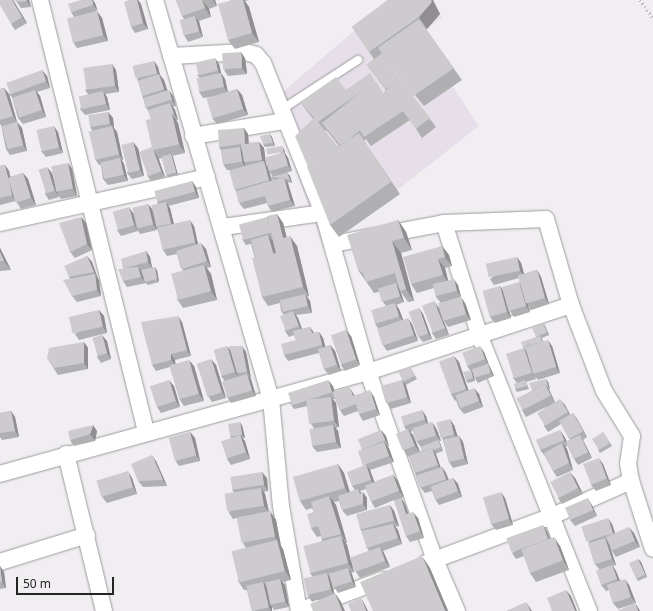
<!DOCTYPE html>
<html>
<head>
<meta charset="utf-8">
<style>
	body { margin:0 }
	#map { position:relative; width:653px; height:611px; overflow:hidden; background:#f1eef2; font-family:"Noto Sans",sans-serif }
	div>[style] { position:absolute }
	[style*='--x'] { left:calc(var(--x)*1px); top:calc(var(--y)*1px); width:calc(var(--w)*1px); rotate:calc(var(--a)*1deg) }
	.built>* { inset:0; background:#e6dfe9 }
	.path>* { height:2.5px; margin-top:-1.25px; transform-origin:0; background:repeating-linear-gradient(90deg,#aeacaf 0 1px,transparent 0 4px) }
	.roads { filter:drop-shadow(0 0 1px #9d9b9e) drop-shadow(0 0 1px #9d9b9e) }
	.service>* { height:8px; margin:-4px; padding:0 4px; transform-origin:4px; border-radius:4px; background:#fff }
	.minor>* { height:16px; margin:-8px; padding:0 8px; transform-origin:8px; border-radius:8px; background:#fff }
	.wall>* { inset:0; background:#b0afb1 }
	.shaded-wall>* { inset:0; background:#908e90 }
	.building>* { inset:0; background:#cdcbce; transform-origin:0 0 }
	span { translate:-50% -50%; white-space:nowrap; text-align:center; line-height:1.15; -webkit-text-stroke:3px #f1eef2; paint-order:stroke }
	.scale { position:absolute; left:16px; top:577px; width:98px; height:18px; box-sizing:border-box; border:2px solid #252425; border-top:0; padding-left:5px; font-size:12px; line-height:14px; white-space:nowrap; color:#252425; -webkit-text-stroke:3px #f1eef2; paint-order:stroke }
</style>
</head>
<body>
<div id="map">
	<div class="built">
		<i style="clip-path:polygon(390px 0,431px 0,442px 17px,419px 36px,479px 126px,323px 248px,272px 101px)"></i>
	</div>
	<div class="path">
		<i style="--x:640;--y:0;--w:22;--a:54"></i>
	</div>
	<div class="roads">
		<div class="service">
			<i style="--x:281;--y:110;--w:92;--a:-33"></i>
		</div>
		<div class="minor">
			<i style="--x:40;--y:0;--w:445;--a:76.2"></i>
			<i style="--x:155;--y:0;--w:416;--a:73.8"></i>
			<i style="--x:271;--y:399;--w:107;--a:84.7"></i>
			<i style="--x:281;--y:506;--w:107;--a:80.3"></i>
			<i style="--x:171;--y:56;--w:74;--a:-3.1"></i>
			<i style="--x:245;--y:52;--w:11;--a:15"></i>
			<i style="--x:256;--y:55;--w:11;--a:49"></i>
			<i style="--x:263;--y:63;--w:162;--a:68.2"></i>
			<i style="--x:323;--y:213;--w:165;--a:74.2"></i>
			<i style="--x:368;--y:372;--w:200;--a:70.4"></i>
			<i style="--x:435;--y:560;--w:56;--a:66.7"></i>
			<i style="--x:193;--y:136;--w:93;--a:-9.3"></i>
			<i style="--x:0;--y:223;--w:212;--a:-12.5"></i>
			<i style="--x:444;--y:223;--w:120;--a:72.5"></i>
			<i style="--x:480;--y:337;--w:295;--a:68.3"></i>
			<i style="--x:223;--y:227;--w:101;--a:-8"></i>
			<i style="--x:333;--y:244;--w:113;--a:-10.7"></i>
			<i style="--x:444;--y:223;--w:102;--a:-2.2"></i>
			<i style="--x:546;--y:219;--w:90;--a:73.8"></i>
			<i style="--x:571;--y:305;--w:92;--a:69"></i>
			<i style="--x:604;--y:391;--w:53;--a:58.1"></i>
			<i style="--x:632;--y:436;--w:27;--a:98"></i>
			<i style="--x:628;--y:463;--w:18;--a:81"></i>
			<i style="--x:631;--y:481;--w:71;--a:72.1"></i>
			<i style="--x:66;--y:454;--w:162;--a:76.4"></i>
			<i style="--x:0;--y:474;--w:382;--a:-15.5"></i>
			<i style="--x:368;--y:372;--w:214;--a:-18.3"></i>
			<i style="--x:0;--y:562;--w:91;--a:-17.2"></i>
			<i style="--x:426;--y:563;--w:132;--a:-20.4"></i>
			<i style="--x:550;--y:517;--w:89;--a:-24"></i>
			<i style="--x:299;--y:611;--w:89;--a:-20.5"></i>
		</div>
	</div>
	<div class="wall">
		<i style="clip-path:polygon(13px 0,27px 23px,15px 30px,11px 24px)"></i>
		<i style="clip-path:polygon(15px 0,29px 0,31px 7px,21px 8px)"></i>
		<i style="clip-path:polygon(129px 0,138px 0,141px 4px,148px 29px,135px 33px,131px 27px)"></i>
		<i style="clip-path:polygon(176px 0,215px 0,217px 6px,209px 9px,211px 17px,199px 21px,203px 37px,188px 42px,184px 35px,184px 19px,182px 16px)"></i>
		<i style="clip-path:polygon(231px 0,250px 0,245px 1px,249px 7px,259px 42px,235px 49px,228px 40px)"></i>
		<i style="clip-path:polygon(evenodd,388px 0,433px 0,440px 14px,426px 29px,462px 80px,424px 106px,386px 59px,400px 80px,436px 127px,422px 138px,410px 120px,371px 146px,366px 139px,364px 141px,400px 194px,339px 237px,330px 225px,313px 119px,300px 102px,376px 82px,383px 94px,386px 90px,367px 65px,374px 59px,352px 27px,388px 0,326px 130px,328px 132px,339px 146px,338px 147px,324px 131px,326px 130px)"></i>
		<i style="clip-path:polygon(95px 3px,97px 12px,102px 18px,108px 41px,77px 48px,73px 42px,74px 17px,71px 12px)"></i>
		<i style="clip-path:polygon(245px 58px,247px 74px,228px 76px,224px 70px)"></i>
		<i style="clip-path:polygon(154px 61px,158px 67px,160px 75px,164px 80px,167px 91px,173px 96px,176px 106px,173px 107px,175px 110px,178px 120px,176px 121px,178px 123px,185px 153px,172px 156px,178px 175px,168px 177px,166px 174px,162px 158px,159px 159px,158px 157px,165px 177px,151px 181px,147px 175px,152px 147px,151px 119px,148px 110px,146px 108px,138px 81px,137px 79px)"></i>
		<i style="clip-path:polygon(219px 64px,221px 73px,225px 79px,228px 92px,237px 89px,242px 95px,248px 115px,217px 124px,212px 118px,215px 96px,203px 98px,199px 92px,199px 77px,197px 75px)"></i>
		<i style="clip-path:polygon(116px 70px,119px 92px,105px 94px,107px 97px,110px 110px,85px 115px,80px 109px,88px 94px,85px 90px)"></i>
		<i style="clip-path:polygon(47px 76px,50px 88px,37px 92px,40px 96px,46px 117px,23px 124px,18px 118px,12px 97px,9px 94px)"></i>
		<i style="clip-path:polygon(4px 88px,9px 94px,17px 122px,22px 128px,27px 151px,10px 155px,6px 149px,1px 125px,0 124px,0 89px)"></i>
		<i style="clip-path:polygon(108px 112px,113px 118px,114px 128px,117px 132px,123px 160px,122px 160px,124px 164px,128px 181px,108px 185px,103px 179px,101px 165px,99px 165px,95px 159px,92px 130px,90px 127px)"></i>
		<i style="clip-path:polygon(244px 128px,248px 134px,249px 143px,259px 142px,264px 148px,266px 164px,268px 167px,284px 149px,285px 153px,288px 158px,292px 171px,273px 177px,269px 171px,272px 180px,273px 180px,271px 177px,287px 173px,290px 176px,292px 183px,287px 182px,295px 206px,272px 212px,268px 206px,267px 203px,244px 209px,239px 203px,236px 191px,235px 189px,232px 170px,227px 170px,223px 164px,221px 150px,219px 147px)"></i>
		<i style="clip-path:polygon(58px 132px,63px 153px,46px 157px,41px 151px)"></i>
		<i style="clip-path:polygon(270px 134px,272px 137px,275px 146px,265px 147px,263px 144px)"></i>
		<i style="clip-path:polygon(138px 148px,144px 176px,132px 179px,127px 173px)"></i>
		<i style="clip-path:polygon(68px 163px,72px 169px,77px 196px,61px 199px,58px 195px,59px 197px,49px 200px,45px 194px,52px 173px,54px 182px)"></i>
		<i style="clip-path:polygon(5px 165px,9px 171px,10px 177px,23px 173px,28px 179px,36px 205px,21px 209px,16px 201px,0 205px,0 166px)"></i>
		<i style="clip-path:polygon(192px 181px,196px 187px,199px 198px,168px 206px,170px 208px,174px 224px,194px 226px,198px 244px,206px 249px,211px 267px,207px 268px,211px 274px,217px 300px,183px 308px,177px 299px,183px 270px,181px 268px,177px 254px,167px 256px,163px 250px,158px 230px,156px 227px,157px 230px,140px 234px,137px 229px,138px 231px,121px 236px,117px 230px,133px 213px,152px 209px,158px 203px,157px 202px)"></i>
		<i style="clip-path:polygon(277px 214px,283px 223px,287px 238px,297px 246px,309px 296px,307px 297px,310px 301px,312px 313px,296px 315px,298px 318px,302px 329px,310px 327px,314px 333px,319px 332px,323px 338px,325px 347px,330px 345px,335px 351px,341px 371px,329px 375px,324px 369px,319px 353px,288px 361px,284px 355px,296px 340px,294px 335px,289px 337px,285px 331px,284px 315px,281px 311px,280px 303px,268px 306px,262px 297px,255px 258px,251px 244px,246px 245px,242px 239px,267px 217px)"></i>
		<i style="clip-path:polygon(81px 217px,86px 223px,92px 250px,75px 258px,70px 252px)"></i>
		<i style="clip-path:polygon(398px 220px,406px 232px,412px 250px,401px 253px,414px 301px,408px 302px,401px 292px,404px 302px,396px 305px,399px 309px,403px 320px,412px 324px,418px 341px,387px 351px,383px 345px,378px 328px,375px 324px,386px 306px,383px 302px,379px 292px,374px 293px,358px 270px)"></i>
		<i style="clip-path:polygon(442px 246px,449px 255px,452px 266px,445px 268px,448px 281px,458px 285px,461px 297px,441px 303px,436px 297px,434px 288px,417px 293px,411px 284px)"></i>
		<i style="clip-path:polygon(0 248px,11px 270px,0 271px)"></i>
		<i style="clip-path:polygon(146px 251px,150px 257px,152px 267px,157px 270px,159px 282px,148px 285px,145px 282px,144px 278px,146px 283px,127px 287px,123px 281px,123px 269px)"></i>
		<i style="clip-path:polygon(87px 256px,92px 262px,98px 279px,99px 280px,101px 296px,77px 302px,72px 296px,70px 279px,69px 277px)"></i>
		<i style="clip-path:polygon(517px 257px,521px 263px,524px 274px,537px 270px,541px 277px,549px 304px,531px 310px,528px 306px,530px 312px,514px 317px,510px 311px,519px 282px,521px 286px,519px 278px,494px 285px,490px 279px)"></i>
		<i style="clip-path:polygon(500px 286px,504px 292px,511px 318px,495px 323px,490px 317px)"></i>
		<i style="clip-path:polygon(465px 303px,471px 320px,448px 327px,444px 321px,439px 308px,449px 335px,436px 339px,432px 333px,438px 307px)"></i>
		<i style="clip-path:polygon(99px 310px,104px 316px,107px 333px,79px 340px,75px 334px)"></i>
		<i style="clip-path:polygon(423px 314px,432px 339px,423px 342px,418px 336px)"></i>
		<i style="clip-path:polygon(182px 322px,191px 356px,175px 360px,175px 364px,194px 366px,204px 401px,184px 406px,180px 400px,170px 367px,156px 371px,152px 365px)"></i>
		<i style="clip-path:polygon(543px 323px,545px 326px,549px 335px,542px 338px,543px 341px,552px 346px,560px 373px,538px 380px,535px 376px,536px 379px,526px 382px,529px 389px,517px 392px,515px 389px,517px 383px,513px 378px,523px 348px,536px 337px,536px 336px)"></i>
		<i style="clip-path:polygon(351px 336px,360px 365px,345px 371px,341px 365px)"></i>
		<i style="clip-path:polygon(107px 341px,111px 359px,101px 363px,97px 357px)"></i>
		<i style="clip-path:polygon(84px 342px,88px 348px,88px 369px,58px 375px,47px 358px)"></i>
		<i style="clip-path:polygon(231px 352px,246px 352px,251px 378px,256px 396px,231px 403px,227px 397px,224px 380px,221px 376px)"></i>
		<i style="clip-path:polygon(484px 352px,489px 365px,494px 376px,478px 383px,476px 380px,472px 372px,475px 381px,468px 383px,466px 380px,470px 370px,467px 366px)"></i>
		<i style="clip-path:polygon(459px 362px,468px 390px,479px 394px,483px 407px,464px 414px,459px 408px,456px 400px,455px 401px,451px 394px)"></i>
		<i style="clip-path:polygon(216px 365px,226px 398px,212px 402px,208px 396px)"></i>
		<i style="clip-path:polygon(412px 370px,417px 379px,406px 385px,411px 403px,391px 409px,387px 403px,402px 380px)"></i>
		<i style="clip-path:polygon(546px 379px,548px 382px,550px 389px,549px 389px,555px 402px,565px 405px,570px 415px,573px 413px,577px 419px,587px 437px,583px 440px,592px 458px,578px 465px,574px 459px,568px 446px,565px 447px,567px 449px,573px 470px,557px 477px,553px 471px,545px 456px,540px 450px,564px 436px,567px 442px,570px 440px,561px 424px,548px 432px,544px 426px,546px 407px,526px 417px,522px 410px,532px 390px)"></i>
		<i style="clip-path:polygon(174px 386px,180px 407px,161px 413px,157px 407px)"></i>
		<i style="clip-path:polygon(333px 386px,334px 391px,353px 393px,355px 396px,374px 397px,380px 415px,363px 421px,359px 414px,358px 411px,344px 416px,340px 410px,335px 399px,333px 399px,336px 403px,339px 427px,336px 428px,338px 431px,341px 448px,317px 452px,312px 446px,314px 428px,311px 424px,308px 406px,294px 409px,290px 403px)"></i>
		<i style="clip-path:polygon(11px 411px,15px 417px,19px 437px,2px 440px,0 437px,0 413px)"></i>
		<i style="clip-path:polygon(evenodd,426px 416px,428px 424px,436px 428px,441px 441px,439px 441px,443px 451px,435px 454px,440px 467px,442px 467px,446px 473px,449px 480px,453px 478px,458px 484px,462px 497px,439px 505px,435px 499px,432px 491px,425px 493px,420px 487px,409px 456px,408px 457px,404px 451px,406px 430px,404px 426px,426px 416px,413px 431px,417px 442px,421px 447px,422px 451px,414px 454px,420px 452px,413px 435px,410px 432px,413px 431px)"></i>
		<i style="clip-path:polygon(242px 425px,245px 438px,242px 438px,245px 441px,250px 459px,231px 465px,227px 459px,231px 438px,230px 437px)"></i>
		<i style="clip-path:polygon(454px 425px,458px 437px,459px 436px,463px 442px,468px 464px,453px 468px,449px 462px,443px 440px,442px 438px)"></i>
		<i style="clip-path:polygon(381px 430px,386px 436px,389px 446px,388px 447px,394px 462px,370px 470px,374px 482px,393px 475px,398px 481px,404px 497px,401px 498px,405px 504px,408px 514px,418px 518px,424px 538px,410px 542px,406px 536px,394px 500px,375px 508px,371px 501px,366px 489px,360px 491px,367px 498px,367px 510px,347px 516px,342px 510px,339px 501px,334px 502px,336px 505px,347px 543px,346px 543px,347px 545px,350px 558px,369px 551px,367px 548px,362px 531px,360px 529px,390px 505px,394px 511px,399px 526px,395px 527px,398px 530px,402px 544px,383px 551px,384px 553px,390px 567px,360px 578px,356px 572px,351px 560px,354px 572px,351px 573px,356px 587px,338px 593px,334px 587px,331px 578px,330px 578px,334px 593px,341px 602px,317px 600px,312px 602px,308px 596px,313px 577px,310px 573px,322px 540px,321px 536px,317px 537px,311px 528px,314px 512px,312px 508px,306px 510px,300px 501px,338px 464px,344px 473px,350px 492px,355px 490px,352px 486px,363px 466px,362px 449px,361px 448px)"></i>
		<i style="clip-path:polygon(97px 431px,95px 441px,74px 446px,70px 440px)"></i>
		<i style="clip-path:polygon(190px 432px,195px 438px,200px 461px,179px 466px,175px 460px)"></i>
		<i style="clip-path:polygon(603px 432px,612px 446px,600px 453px,598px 450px)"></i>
		<i style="clip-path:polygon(156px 461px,167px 486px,143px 487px,138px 481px)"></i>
		<i style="clip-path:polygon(603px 464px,611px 485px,596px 491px,591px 485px)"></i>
		<i style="clip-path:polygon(132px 478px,137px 494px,107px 503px,102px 497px)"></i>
		<i style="clip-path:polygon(267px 478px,268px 491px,264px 492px,265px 494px,269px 512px,276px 520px,281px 546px,283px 549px,291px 580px,282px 582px,285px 585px,289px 607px,274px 610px,272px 607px,272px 611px,252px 611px,247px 590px,244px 590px,238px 581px,246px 548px,243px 543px,237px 518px,233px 519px,229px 513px,234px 493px,232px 489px)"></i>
		<i style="clip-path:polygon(575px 478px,583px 494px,562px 504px,558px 498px)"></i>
		<i style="clip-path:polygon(505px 498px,513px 525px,496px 530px,491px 524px)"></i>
		<i style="clip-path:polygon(592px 505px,597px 516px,575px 526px,570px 520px)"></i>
		<i style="clip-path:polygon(612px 524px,615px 533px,634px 533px,640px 547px,616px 557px,612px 551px,609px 544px,616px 565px,613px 566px,616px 571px,620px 580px,629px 585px,636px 603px,618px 609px,613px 603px,609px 590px,606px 591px,601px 585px,599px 569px,595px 564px,589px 543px,588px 542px)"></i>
		<i style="clip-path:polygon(547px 531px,550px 538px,560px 546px,569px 570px,536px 582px,530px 573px,524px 556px,516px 559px,512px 553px)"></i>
		<i style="clip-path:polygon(638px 559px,641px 562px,647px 577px,638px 581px,636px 578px)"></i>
		<i style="clip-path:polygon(0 566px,4px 572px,6px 588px,0 589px)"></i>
	</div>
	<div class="shaded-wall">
		<i style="clip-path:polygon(12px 0,13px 0,27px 23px,22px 17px)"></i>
		<i style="clip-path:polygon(26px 0,29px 0,31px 7px,27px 1px)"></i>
		<i style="clip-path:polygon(92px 0,93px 0,95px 3px,98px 11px,93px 5px)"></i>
		<i style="clip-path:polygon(137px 0,138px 0,141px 4px,148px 29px,143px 23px)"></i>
		<i style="clip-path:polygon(202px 0,209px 9px,211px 17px,205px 8px)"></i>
		<i style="clip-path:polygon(213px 0,215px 0,217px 6px)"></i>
		<i style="clip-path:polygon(243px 0,244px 0,249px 7px,259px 42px,252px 33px)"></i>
		<i style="clip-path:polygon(431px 0,433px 0,440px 14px,427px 29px,419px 17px)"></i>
		<i style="clip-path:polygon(97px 11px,102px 18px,108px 41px,103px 35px)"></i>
		<i style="clip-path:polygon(195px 16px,199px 22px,203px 37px,199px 31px)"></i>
		<i style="clip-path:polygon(241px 52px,245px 58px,247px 74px,242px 68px)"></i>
		<i style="clip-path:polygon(215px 58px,219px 64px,221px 73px,225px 79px,228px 93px,224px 87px,222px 77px,218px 71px)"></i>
		<i style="clip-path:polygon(154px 61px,158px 67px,160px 75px,164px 80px,169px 95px,164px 89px,161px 80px,157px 74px)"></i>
		<i style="clip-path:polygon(112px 64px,116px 70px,119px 92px,115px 86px)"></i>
		<i style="clip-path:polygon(42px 70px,47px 76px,50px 88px,46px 81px)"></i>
		<i style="clip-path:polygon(4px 88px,9px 94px,17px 122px,13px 116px)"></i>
		<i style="clip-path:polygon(237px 89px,242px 95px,248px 115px,243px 109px)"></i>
		<i style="clip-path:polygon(35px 90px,40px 96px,46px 117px,42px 110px)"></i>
		<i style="clip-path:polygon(169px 90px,173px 96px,176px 106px,172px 100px)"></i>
		<i style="clip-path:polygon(103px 91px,107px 97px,110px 110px,106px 104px)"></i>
		<i style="clip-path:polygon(170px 103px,175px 110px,178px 120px,174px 114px)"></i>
		<i style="clip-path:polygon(108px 112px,113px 118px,114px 128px,117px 132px,123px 160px,119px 154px,113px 127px,110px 124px)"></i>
		<i style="clip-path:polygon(172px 114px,178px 123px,185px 153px,179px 144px)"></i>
		<i style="clip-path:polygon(17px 122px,22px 128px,27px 151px,23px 145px)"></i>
		<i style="clip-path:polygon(54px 126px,58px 132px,63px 153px,59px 147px)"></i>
		<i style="clip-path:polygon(244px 128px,248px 134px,249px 150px,245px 144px)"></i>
		<i style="clip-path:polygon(270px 134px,272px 137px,275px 146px,273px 143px)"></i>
		<i style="clip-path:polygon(133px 142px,138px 148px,144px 176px,140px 170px)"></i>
		<i style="clip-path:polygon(259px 142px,264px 148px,266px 164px,268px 167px,273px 186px,269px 180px,264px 164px,262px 160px)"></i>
		<i style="clip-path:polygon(282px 146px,284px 149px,285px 153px,288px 158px,292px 171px,288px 165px)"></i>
		<i style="clip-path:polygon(240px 147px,244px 154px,244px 162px,245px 164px,246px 168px,242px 162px)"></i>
		<i style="clip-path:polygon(154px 151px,158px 157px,165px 177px,161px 171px)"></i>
		<i style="clip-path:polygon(171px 154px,173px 157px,178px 175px,176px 172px)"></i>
		<i style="clip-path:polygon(120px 158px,124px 164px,128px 181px,124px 175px)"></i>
		<i style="clip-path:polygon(68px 163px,72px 169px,77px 196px,73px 189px)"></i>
		<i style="clip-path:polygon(5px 165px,9px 171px,16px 201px,12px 195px)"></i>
		<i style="clip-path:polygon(47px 167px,52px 173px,58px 193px,57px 193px,59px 197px,55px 191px)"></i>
		<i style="clip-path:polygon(23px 173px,28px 179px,36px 205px,31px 198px)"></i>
		<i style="clip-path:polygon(287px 173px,290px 176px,292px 183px,290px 180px)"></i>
		<i style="clip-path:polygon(284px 177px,288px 183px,295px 206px,290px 200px)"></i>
		<i style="clip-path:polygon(192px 181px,196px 187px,199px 198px,195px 192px)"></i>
		<i style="clip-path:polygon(166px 202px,170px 208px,175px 229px,171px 223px)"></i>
		<i style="clip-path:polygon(148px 204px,153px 210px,157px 230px,153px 224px)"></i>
		<i style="clip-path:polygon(129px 207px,133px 213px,136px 227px,138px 231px,134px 225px)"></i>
		<i style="clip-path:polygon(277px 214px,283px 223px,289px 248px,283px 238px)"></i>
		<i style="clip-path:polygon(81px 217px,86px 223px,92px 250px,87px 244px)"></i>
		<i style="clip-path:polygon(190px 220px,194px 226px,199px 249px,195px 242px)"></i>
		<i style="clip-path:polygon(398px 220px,406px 232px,412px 250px,404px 238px)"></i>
		<i style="clip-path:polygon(268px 235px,273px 241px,278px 260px,273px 254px)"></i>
		<i style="clip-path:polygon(290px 236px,297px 246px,309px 296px,303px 287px)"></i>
		<i style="clip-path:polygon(392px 241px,401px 253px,414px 301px,406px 289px)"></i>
		<i style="clip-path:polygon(201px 243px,206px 249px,211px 267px,207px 261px)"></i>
		<i style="clip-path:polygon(442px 246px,449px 255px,452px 266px,445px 257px)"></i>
		<i style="clip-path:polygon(0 248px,11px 270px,4px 261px,0 252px)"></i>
		<i style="clip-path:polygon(146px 251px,150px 257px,152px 268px,148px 262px)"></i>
		<i style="clip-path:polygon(87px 256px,92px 262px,98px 279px,94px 272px)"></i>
		<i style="clip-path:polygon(517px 257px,521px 263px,525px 277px,520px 271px)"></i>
		<i style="clip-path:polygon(438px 259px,445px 268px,449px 284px,443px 275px)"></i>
		<i style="clip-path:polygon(204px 265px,211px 274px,217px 300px,211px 291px)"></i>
		<i style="clip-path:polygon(138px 267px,143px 273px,146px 283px,141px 277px)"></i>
		<i style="clip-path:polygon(155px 267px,157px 270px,159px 282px,157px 279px)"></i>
		<i style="clip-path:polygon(537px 270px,541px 277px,549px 304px,545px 298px)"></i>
		<i style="clip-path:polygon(95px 274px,99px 280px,101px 296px,97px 290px)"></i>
		<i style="clip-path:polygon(454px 279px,458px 285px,461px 297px,457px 291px)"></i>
		<i style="clip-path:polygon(519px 282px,523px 288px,527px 303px,530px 312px,526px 306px)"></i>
		<i style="clip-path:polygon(396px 283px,400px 290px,400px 291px,404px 302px,400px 296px)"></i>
		<i style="clip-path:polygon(500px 286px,504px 292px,511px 318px,507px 312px)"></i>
		<i style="clip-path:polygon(305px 294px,310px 301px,312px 313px,308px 306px)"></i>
		<i style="clip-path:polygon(461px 297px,465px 303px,471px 320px,466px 314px)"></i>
		<i style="clip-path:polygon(434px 301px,438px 307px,449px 335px,445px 328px)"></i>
		<i style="clip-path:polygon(395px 303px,399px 309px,404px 322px,399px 316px)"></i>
		<i style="clip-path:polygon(419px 308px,423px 314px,432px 339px,428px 333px)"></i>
		<i style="clip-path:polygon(99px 310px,104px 316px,107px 333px,103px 327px)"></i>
		<i style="clip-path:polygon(293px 311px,298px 318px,303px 332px,299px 326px)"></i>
		<i style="clip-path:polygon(178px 316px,182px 322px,191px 356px,187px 350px)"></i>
		<i style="clip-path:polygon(408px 318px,412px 324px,418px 341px,414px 335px)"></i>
		<i style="clip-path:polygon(543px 323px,545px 326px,549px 335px,547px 332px)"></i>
		<i style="clip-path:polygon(310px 327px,314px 333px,312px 333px)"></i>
		<i style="clip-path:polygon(346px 330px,351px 336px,360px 365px,356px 359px)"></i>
		<i style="clip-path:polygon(319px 332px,323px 338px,327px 352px,322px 345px)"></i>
		<i style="clip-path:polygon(102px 335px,107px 341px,111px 359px,107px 353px)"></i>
		<i style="clip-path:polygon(548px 340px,552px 346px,560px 373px,556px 367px)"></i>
		<i style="clip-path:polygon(84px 342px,88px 348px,88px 369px,84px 363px)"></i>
		<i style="clip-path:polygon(330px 345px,335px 351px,341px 371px,337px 365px)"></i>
		<i style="clip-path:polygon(227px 346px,232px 352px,237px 373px,239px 378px,235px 372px)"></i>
		<i style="clip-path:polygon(242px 346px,246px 352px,251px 378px,247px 372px)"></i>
		<i style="clip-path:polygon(480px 346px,484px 352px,489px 365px,485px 359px)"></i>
		<i style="clip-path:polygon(524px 348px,528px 354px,533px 374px,536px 379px,532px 373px)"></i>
		<i style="clip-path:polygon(171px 354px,175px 360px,176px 366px,171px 360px)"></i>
		<i style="clip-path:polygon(454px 356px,459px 362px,470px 395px,466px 389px)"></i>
		<i style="clip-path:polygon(211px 359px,216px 365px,226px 398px,222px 392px)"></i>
		<i style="clip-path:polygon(189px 360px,194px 366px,204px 401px,199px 394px)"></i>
		<i style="clip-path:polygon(488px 364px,490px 367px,494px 376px,491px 373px)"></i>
		<i style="clip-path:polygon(471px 370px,473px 373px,475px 381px,473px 378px)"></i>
		<i style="clip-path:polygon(247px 374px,251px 380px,256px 396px,252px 390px)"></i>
		<i style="clip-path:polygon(546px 379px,548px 382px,550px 389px,548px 386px)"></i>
		<i style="clip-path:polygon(169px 380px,174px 386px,180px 407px,176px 401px)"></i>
		<i style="clip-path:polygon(328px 380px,333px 386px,336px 398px,332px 392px)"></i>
		<i style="clip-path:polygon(402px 380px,406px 386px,411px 403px,407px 397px)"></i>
		<i style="clip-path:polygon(545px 384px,549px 390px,555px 403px,551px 396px)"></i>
		<i style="clip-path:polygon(349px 387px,353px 393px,357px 402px,353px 396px)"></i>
		<i style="clip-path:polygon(474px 388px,479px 394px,483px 407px,479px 401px)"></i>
		<i style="clip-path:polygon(370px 390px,374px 397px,380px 415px,376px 409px)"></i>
		<i style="clip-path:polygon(331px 397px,336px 403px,339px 427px,334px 421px)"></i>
		<i style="clip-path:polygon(560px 399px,565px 405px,572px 418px,568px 412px)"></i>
		<i style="clip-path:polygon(422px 410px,426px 416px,429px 426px,425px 420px)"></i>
		<i style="clip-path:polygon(11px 411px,15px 417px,19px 437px,15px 431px)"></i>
		<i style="clip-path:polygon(573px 413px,577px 419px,587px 437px,583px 431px)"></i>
		<i style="clip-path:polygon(450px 419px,454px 425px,459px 441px,454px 434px)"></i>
		<i style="clip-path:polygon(240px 422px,242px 425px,245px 438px,242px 435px)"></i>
		<i style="clip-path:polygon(432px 422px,436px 428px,441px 441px,436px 435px)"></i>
		<i style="clip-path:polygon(93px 425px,97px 431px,95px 441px,90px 434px)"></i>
		<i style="clip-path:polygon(333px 425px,338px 431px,341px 448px,336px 442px)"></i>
		<i style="clip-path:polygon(408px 429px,413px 435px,420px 452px,415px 446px)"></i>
		<i style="clip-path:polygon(381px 430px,386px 436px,389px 446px,385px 440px)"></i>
		<i style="clip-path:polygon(560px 430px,564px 436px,569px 446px,564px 440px)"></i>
		<i style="clip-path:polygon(190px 432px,195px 438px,200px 461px,196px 455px)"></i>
		<i style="clip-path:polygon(240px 435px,245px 441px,250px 459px,246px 452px)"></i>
		<i style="clip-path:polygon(580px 435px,584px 442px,592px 458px,588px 452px)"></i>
		<i style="clip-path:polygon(459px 436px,463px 442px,468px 464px,464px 458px)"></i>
		<i style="clip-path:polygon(438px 440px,440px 443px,443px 451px,441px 447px)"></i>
		<i style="clip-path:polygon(384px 442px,389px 448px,394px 462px,389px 456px)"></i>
		<i style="clip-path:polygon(562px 443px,567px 449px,573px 470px,569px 463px)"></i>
		<i style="clip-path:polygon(432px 448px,436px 454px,442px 471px,438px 465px)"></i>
		<i style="clip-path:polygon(152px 455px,156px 461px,167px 486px,163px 480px)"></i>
		<i style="clip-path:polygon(599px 458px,603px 464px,611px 485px,607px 479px)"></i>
		<i style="clip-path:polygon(338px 464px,344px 473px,351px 497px,345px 488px)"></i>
		<i style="clip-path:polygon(366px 464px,370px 470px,376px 486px,371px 480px)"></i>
		<i style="clip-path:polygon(442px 467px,446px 473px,450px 485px,446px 479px)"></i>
		<i style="clip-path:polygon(128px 471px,132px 478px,137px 494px,133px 487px)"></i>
		<i style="clip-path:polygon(262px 472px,267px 478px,268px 491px,264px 485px)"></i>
		<i style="clip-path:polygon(570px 472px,575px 478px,583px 494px,578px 488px)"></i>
		<i style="clip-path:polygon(393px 475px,398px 481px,404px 497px,399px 491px)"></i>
		<i style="clip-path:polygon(453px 478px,458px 484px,462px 497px,458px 491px)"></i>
		<i style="clip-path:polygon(261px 488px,265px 494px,269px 512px,264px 506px)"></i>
		<i style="clip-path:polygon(358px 489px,363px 496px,363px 492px,367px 498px,367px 510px,363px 504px)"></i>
		<i style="clip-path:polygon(501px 492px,505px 498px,513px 525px,509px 519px)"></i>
		<i style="clip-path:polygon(329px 496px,336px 505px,347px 543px,341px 534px)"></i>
		<i style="clip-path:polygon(401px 498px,405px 504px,411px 521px,406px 514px)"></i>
		<i style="clip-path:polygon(588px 498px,592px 505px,597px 516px,593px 510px)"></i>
		<i style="clip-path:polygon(390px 505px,394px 511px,399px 526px,394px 520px)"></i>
		<i style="clip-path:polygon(270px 511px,276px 520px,281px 546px,275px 537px)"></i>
		<i style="clip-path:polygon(413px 512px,418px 518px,424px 538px,420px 531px)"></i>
		<i style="clip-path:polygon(608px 518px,612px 524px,617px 539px,613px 533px)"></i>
		<i style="clip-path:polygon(393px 524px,398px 530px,402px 544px,398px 538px)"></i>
		<i style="clip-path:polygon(543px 525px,547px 531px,552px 546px,548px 540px)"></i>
		<i style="clip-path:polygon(629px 527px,634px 533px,640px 547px,635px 541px)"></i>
		<i style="clip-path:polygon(341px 536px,347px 545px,354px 572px,348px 563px)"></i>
		<i style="clip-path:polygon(554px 537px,560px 546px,569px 570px,563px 560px)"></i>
		<i style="clip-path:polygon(605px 538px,609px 544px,616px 565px,612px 559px)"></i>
		<i style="clip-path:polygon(277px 540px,283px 549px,291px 580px,285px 571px)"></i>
		<i style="clip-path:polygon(380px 547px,384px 553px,390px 567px,385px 561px)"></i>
		<i style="clip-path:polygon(422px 556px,430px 568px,448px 611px,445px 611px)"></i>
		<i style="clip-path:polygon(638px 559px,641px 562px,647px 577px,645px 574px)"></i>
		<i style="clip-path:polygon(612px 565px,616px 571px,621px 585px,617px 579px)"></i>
		<i style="clip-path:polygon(0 566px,4px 572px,6px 588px,2px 582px)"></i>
		<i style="clip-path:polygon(348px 568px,352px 574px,356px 587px,352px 581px)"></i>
		<i style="clip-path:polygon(327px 573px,331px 579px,335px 596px,331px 590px)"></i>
		<i style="clip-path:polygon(280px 579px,285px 585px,289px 607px,285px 601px)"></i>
		<i style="clip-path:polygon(625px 579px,629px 585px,636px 603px,631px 597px)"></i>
		<i style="clip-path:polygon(263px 582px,268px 588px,270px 604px,272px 607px,272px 611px,271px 611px,269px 607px)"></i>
		<i style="clip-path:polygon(566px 590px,571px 596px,577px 611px,575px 611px)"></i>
		<i style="clip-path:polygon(335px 593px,341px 602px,345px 611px,342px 611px)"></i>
		<i style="clip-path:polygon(361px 598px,365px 605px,368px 611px,366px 611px)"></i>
		<i style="clip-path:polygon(526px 602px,532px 611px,530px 611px)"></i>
		<i style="clip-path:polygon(635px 603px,639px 609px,640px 611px,638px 611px)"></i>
	</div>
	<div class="building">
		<i style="clip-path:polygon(0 0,12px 0,22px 17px,11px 24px,0 5px)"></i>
		<i style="clip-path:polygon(15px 0,26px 0,27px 1px,16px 2px)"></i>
		<i style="clip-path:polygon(81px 0,92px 0,93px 5px,71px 12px,68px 4px)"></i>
		<i style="clip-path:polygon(129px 0,137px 0,143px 23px,131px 27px,124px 2px)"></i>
		<i style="clip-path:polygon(176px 0,203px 0,202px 0,205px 8px,182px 16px)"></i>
		<i style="clip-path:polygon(233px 0,243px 0,252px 33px,228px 40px,218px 4px)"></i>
		<i style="clip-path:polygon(388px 0,431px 0,432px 2px,419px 17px,369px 52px,352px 27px)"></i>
		<i style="left:97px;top:11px;width:25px;height:31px;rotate:76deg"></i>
		<i style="left:195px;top:16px;width:16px;height:16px;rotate:75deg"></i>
		<i style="left:419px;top:19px;width:60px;height:50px;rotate:55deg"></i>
		<i style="left:241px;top:52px;width:16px;height:19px;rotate:86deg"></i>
		<i style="clip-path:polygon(382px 53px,399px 78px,398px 77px,389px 87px,386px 89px,367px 65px)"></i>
		<i style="left:215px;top:58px;width:13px;height:20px;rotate:77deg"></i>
		<i style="left:154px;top:61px;width:13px;height:22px;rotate:77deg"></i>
		<i style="left:112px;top:64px;width:22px;height:29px;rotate:82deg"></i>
		<i style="left:42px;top:70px;width:12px;height:38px;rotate:70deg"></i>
		<i style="left:221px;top:73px;width:14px;height:25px;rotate:78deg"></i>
		<i style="clip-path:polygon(370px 73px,383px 94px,398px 77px,430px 118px,416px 129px,403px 111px,364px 137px,360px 130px,347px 141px,340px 145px,322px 123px,362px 91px,318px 122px,338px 147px,308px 167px,295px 136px,314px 118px,300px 102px,336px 77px,346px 90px)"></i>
		<i style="left:159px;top:74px;width:16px;height:22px;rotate:72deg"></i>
		<i style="clip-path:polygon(4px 88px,13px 116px,0 120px,0 89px)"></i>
		<i style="left:237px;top:89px;width:21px;height:32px;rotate:73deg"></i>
		<i style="left:35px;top:90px;width:21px;height:24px;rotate:71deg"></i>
		<i style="left:169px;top:90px;width:10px;height:27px;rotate:73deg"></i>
		<i style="left:103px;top:91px;width:13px;height:25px;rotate:77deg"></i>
		<i style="clip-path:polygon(170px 103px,174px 114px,151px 119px,148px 110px)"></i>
		<i style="left:108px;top:112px;width:12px;height:20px;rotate:81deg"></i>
		<i style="left:172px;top:114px;width:31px;height:27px;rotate:77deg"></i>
		<i style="left:17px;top:122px;width:24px;height:16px;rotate:75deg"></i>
		<i style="left:54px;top:126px;width:22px;height:18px;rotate:77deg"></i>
		<i style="left:112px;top:126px;width:29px;height:24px;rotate:76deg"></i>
		<i style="clip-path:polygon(244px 128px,245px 144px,259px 142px,262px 160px,244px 162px,241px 144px,219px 147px,218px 130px)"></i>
		<i style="clip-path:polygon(359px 133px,391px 182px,330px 225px,307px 167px)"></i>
		<i style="clip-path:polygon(270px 134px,273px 143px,263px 144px,260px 136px)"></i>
		<i style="left:133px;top:142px;width:29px;height:12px;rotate:76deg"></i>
		<i style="left:282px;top:146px;width:6px;height:16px;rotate:81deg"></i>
		<i style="left:152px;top:147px;width:26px;height:14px;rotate:69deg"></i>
		<i style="left:240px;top:147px;width:15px;height:19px;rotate:82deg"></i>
		<i style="left:284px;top:152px;width:14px;height:20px;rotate:73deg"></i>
		<i style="left:171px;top:154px;width:19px;height:10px;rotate:74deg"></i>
		<i style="left:120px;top:158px;width:17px;height:20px;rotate:77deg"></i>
		<i style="left:264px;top:161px;width:20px;height:36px;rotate:75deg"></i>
		<i style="left:68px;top:163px;width:26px;height:17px;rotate:79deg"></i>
		<i style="clip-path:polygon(5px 165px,12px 195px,0 198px,0 166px)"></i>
		<i style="left:47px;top:167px;width:25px;height:9px;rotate:72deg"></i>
		<i style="left:23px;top:173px;width:26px;height:16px;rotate:72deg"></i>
		<i style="clip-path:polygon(287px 173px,290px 180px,285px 179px,284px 177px,279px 178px,271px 177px)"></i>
		<i style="clip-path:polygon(284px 177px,290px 200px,268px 206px,265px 196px,239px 203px,236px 191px)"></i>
		<i style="left:192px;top:181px;width:11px;height:39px;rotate:75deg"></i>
		<i style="left:166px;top:202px;width:22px;height:15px;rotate:77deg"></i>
		<i style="left:148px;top:204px;width:21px;height:16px;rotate:76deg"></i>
		<i style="left:129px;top:207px;width:19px;height:17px;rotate:74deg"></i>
		<i style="clip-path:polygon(277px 214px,283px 238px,290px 236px,303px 287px,262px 297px,252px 258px,276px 253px,267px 216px)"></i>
		<i style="clip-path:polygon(81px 217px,87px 244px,70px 252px,59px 223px)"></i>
		<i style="left:267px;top:217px;width:16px;height:29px;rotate:75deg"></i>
		<i style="left:190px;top:220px;width:23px;height:33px;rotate:77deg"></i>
		<i style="clip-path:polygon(398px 220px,404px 238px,392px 241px,406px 289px,400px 291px,395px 273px,366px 282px,363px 273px,358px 270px,347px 235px)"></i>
		<i style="left:268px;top:235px;width:19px;height:18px;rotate:74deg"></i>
		<i style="left:201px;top:243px;width:19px;height:26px;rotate:72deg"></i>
		<i style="clip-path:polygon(442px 246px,445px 257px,438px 259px,443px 275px,411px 284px,403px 257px)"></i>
		<i style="clip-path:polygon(146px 251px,148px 262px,125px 268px,138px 267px,141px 277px,123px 281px,118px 269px,123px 269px,121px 259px)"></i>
		<i style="clip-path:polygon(0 252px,4px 261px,0 261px)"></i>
		<i style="clip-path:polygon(87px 256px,94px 272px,69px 277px,64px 266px)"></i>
		<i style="left:517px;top:257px;width:14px;height:32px;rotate:78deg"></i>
		<i style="left:204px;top:265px;width:27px;height:34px;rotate:75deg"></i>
		<i style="clip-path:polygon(155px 267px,157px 279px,145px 282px,141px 270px)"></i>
		<i style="left:537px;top:270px;width:29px;height:20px;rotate:74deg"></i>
		<i style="clip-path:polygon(95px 274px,97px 290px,72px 296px,63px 280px)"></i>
		<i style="left:454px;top:279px;width:12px;height:22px;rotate:76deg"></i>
		<i style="left:519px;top:282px;width:25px;height:18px;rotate:74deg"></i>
		<i style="left:396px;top:283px;width:14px;height:19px;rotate:73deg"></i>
		<i style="left:500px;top:286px;width:27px;height:18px;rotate:75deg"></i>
		<i style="left:305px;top:294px;width:12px;height:26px;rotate:76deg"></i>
		<i style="left:461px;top:297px;width:18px;height:24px;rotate:74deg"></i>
		<i style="left:434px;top:301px;width:29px;height:13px;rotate:68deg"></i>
		<i style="left:395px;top:303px;width:14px;height:25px;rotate:73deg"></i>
		<i style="left:419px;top:308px;width:27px;height:11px;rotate:70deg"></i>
		<i style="left:99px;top:310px;width:17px;height:31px;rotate:77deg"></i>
		<i style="left:293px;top:311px;width:16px;height:14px;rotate:68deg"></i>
		<i style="clip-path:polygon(178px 316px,187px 350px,171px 354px,171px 360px,152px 365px,141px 322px)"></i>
		<i style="left:408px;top:318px;width:18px;height:33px;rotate:71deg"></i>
		<i style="left:543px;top:323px;width:10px;height:12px;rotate:66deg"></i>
		<i style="clip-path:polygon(310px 327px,312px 333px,319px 332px,322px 345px,284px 355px,281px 344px,296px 340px,293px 331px)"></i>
		<i style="left:346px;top:330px;width:31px;height:16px;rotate:71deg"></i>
		<i style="left:102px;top:335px;width:19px;height:10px;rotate:74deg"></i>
		<i style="clip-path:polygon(540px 336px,542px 342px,525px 346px,526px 349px,525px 349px,524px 348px,523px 348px,521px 342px)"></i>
		<i style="left:548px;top:340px;width:28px;height:24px;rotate:73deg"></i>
		<i style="clip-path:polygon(84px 342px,84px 363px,54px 368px,47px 358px,49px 348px)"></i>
		<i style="left:330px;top:345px;width:21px;height:13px;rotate:71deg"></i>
		<i style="left:227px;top:346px;width:27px;height:14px;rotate:73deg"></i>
		<i style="clip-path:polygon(229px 346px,242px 346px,247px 372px,237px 373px)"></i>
		<i style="left:480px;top:346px;width:14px;height:19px;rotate:69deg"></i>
		<i style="left:524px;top:348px;width:26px;height:19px;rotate:72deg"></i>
		<i style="left:454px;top:356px;width:35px;height:16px;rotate:70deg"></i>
		<i style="left:211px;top:359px;width:35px;height:15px;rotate:72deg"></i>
		<i style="left:189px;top:360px;width:35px;height:20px;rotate:74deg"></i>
		<i style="left:488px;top:364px;width:9px;height:17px;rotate:72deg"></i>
		<i style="left:410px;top:366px;width:11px;height:13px;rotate:63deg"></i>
		<i style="clip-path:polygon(471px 370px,473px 378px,466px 380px,463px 372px)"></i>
		<i style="left:247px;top:374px;width:17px;height:26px;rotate:73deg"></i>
		<i style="clip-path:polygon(546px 379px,548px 386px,547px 386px,545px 384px,532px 390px,529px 383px)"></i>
		<i style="left:169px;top:380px;width:22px;height:20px;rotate:72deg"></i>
		<i style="left:328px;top:380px;width:13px;height:42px;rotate:72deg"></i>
		<i style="left:402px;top:380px;width:18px;height:22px;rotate:74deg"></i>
		<i style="clip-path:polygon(525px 380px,527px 386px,515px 389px,514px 384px)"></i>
		<i style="left:545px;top:384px;width:13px;height:32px;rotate:63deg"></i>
		<i style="clip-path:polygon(349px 387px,353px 396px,370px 390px,376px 409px,359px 414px,356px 404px,340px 410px,332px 392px)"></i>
		<i style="left:474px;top:388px;width:14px;height:20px;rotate:69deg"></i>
		<i style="left:331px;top:397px;width:24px;height:25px;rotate:83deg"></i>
		<i style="left:560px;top:399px;width:15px;height:27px;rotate:58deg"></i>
		<i style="left:422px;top:410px;width:10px;height:22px;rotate:73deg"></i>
		<i style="clip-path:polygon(11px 411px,15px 431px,0 433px,0 413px)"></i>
		<i style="left:573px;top:413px;width:21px;height:16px;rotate:61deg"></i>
		<i style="left:450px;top:419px;width:16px;height:14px;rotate:75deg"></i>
		<i style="left:240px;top:422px;width:13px;height:12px;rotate:81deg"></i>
		<i style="left:432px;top:422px;width:14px;height:21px;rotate:73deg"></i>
		<i style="clip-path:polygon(93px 425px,90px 434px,70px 440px,68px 431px)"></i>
		<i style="left:333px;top:425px;width:17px;height:24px;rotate:80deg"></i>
		<i style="left:408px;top:429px;width:18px;height:13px;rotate:68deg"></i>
		<i style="left:381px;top:430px;width:11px;height:25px;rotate:68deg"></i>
		<i style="left:560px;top:430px;width:11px;height:26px;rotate:68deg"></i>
		<i style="left:190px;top:432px;width:24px;height:22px;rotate:75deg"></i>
		<i style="left:603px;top:432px;width:13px;height:13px;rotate:58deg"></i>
		<i style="left:240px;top:435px;width:18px;height:20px;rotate:71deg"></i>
		<i style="left:580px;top:435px;width:19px;height:16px;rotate:65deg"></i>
		<i style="left:459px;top:436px;width:23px;height:16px;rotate:77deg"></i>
		<i style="clip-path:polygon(438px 440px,441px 447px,433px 450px,432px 448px,422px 451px,420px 447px)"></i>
		<i style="clip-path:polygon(384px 442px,389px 456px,366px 464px,371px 480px,352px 486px,347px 472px,363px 466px,358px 451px)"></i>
		<i style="clip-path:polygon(562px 443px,569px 463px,553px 471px,544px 453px)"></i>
		<i style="left:432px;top:448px;width:18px;height:24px;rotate:71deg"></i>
		<i style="clip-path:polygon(152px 455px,163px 480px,138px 481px,131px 464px)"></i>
		<i style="left:599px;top:458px;width:22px;height:17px;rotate:69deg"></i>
		<i style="left:338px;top:464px;width:25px;height:47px;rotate:74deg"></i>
		<i style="left:442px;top:467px;width:13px;height:27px;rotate:72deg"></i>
		<i style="left:128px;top:471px;width:17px;height:33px;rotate:73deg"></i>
		<i style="left:262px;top:472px;width:13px;height:32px;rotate:81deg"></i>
		<i style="left:570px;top:472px;width:18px;height:22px;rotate:63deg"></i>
		<i style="left:393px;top:475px;width:17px;height:30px;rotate:69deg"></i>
		<i style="left:453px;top:478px;width:14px;height:24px;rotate:69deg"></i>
		<i style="left:261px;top:488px;width:18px;height:37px;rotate:81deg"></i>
		<i style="clip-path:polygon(358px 489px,360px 494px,363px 492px,363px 504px,342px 510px,338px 496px)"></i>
		<i style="left:501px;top:492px;width:28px;height:19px;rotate:73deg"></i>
		<i style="clip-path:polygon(329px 496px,341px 534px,322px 539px,318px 526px,311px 528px,307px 514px,314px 512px,311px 502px)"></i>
		<i style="clip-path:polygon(401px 498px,406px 514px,413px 512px,420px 531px,406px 536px,394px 500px)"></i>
		<i style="left:588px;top:498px;width:13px;height:25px;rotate:67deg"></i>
		<i style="left:390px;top:505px;width:16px;height:35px;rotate:75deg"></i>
		<i style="left:270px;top:511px;width:26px;height:34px;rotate:79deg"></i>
		<i style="left:608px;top:518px;width:16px;height:28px;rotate:72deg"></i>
		<i style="clip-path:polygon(393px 524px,398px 538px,367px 548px,361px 531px)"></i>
		<i style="left:543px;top:525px;width:15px;height:39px;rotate:70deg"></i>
		<i style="left:629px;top:527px;width:15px;height:25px;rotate:67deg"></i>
		<i style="left:341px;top:536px;width:28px;height:39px;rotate:75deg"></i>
		<i style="left:554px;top:537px;width:25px;height:35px;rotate:69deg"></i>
		<i style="left:605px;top:538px;width:22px;height:18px;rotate:72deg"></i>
		<i style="left:277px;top:540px;width:32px;height:47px;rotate:76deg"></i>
		<i style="left:380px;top:547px;width:15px;height:32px;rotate:70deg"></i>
		<i style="clip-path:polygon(422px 556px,445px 611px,373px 611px,360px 582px)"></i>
		<i style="left:638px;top:559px;width:17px;height:10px;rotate:65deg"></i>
		<i style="left:612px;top:565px;width:15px;height:17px;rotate:70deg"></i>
		<i style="clip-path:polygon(0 566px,2px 582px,0 582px)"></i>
		<i style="left:348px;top:568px;width:14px;height:20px;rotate:73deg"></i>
		<i style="left:327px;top:573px;width:17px;height:24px;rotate:77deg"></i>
		<i style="left:280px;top:579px;width:23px;height:15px;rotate:77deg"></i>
		<i style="left:625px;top:579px;width:19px;height:19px;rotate:72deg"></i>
		<i style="left:263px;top:582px;width:26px;height:17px;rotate:77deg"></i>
		<i style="clip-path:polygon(566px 590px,575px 611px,552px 611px,547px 598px)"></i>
		<i style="clip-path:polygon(335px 593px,342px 611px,313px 611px,310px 604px)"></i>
		<i style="clip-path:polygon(361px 598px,366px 611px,351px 611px,348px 604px)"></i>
		<i style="clip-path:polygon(526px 602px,530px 611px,506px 611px)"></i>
		<i style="clip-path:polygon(635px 603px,638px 611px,617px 611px)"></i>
	</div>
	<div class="scale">50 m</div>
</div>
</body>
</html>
